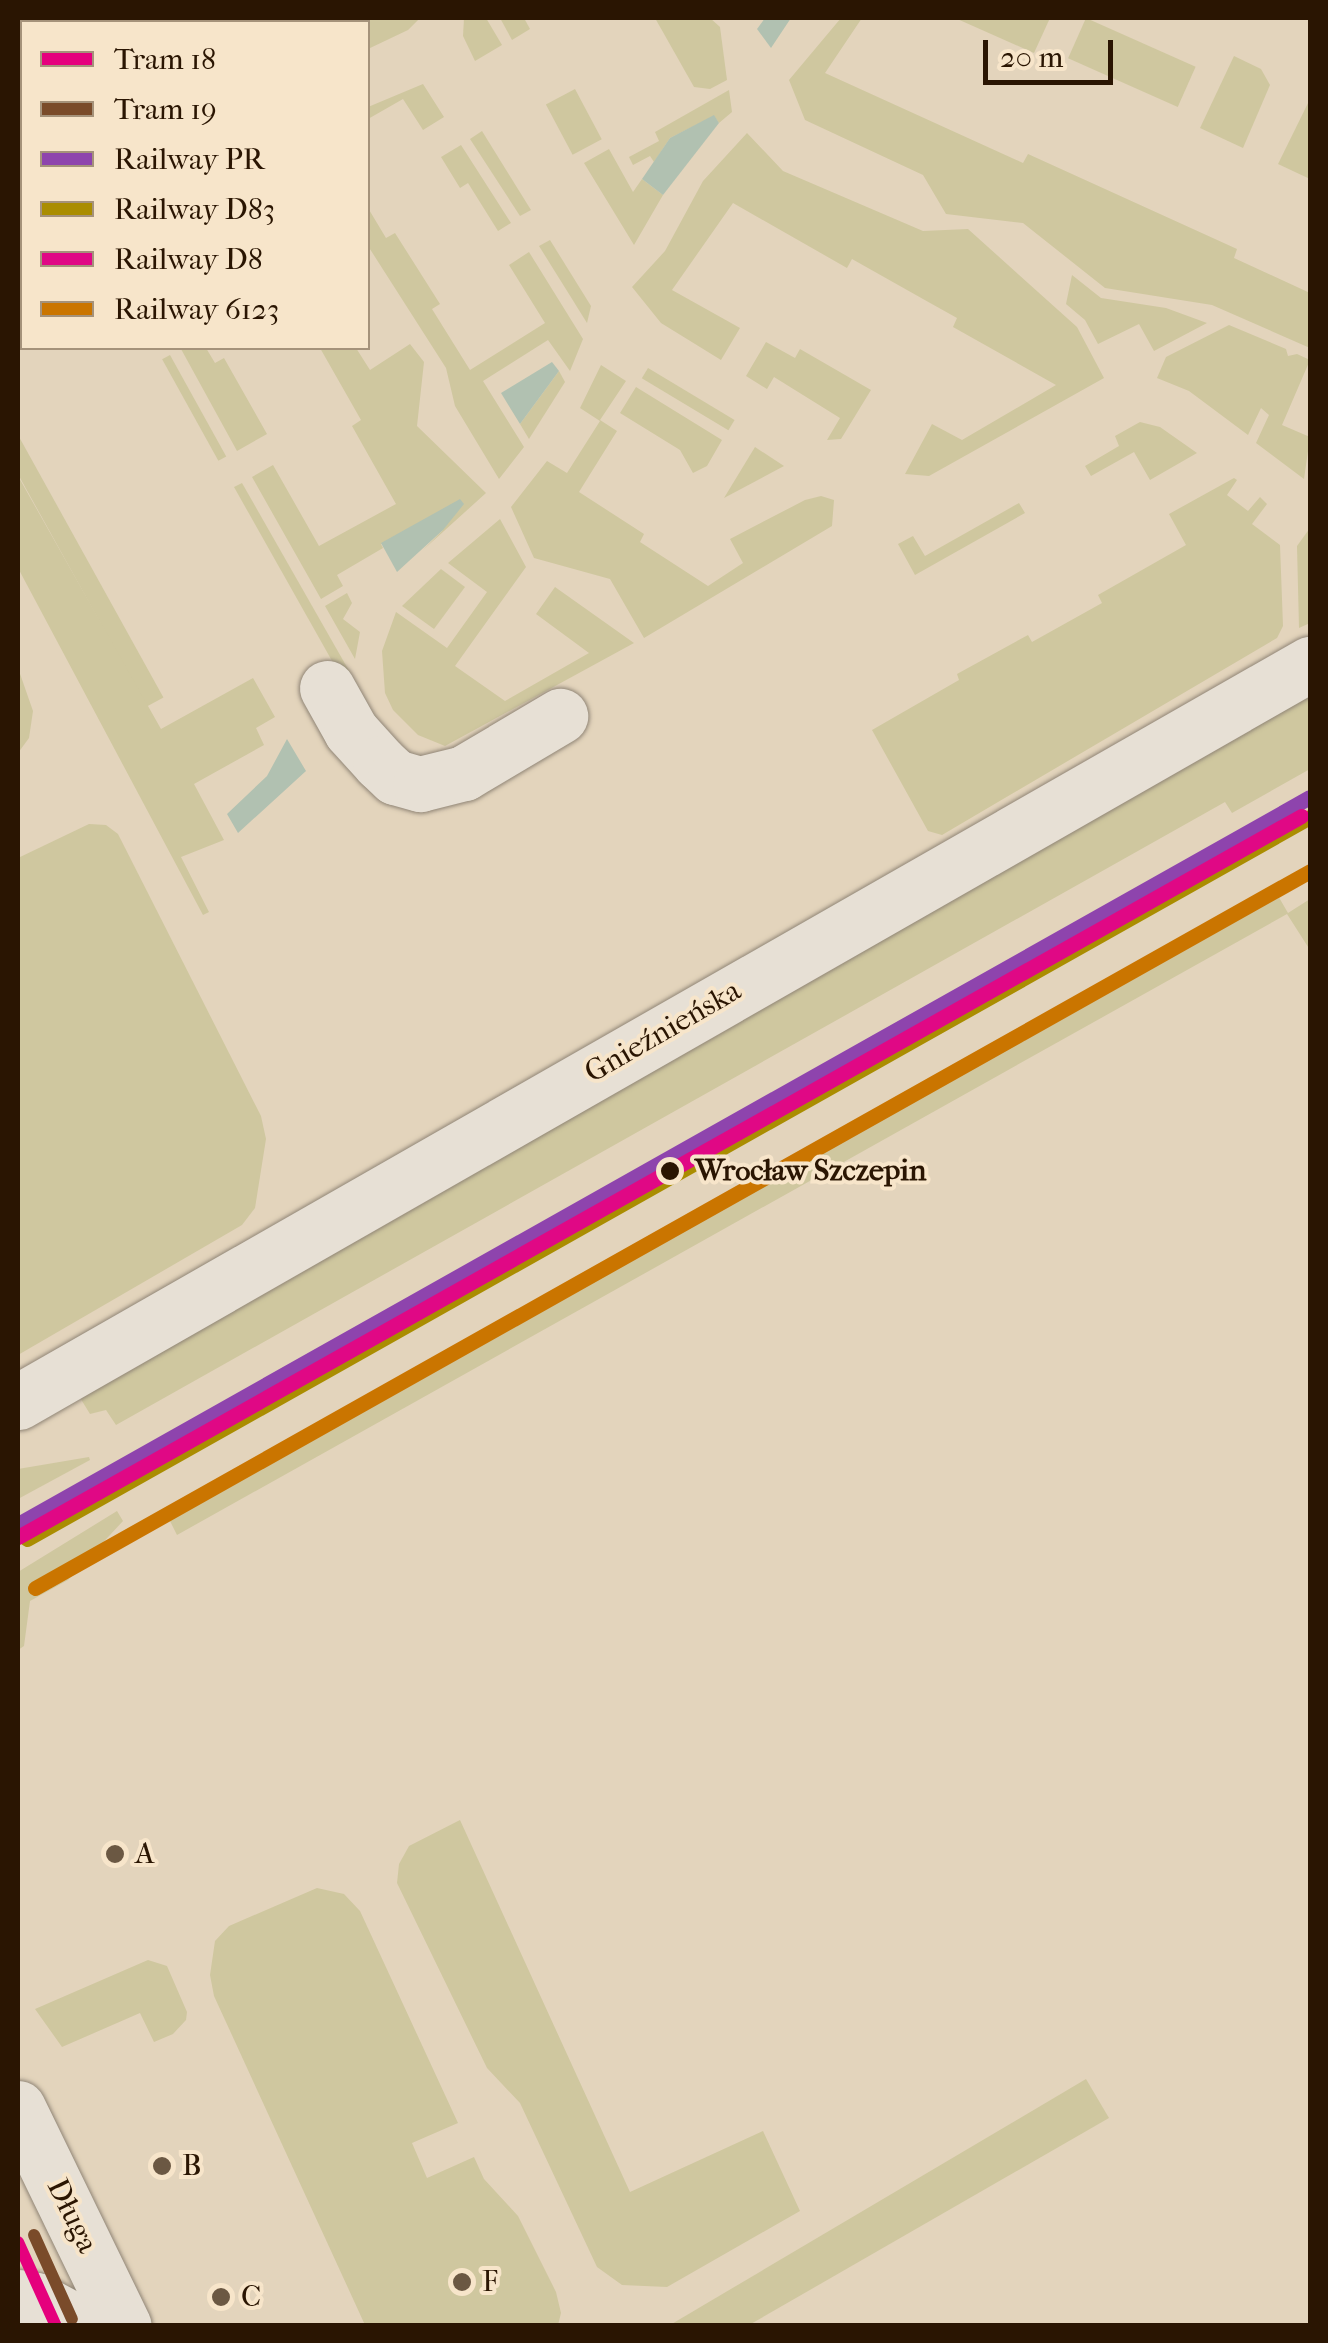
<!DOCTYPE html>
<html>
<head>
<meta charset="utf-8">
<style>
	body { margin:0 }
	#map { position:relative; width:1328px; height:2343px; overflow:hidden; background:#e3d4bc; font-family:"IM FELL French Canon",serif }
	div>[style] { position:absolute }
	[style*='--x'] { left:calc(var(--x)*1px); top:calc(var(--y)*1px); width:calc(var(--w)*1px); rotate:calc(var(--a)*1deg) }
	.green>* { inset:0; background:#cfc79f; transform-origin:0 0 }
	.water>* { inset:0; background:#b1c1b1 }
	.roads { filter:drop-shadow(0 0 2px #908576) drop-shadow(0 0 2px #908576) }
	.minor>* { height:55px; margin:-27.5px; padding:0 27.5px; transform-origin:27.5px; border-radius:27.5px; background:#e7e0d5 }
	.rail-1>* { height:15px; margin:-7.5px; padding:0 7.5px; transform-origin:7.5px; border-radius:7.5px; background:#8e44ad }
	.rail-2>* { height:15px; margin:-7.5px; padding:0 7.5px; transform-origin:7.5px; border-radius:7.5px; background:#aa8d01 }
	.rail-3>* { height:15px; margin:-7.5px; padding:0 7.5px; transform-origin:7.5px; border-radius:7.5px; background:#e00885 }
	.rail-4>* { height:15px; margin:-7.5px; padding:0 7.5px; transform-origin:7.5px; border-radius:7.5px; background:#ca7500 }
	.tram-1>* { height:12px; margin:-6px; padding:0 6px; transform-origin:6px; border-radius:6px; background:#e5007d }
	.tram-2>* { height:12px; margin:-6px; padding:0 6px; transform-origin:6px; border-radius:6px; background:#7a4b2a }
	.dots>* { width:28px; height:28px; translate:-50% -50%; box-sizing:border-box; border:5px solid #f7e5ca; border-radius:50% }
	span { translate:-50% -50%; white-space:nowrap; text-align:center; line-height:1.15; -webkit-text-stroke:8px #f7e5ca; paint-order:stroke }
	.street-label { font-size:30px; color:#2a1502 }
	.stop-label { font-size:30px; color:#2a1502; font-weight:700 }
	.left { translate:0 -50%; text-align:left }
	.poi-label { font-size:30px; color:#2a1502 }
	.frame { position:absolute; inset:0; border:20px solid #2a1502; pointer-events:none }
	.legend { position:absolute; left:20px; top:20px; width:350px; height:330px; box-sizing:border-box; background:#f7e5ca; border:2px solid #a5927a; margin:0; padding:12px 18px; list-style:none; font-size:30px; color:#2a1502 }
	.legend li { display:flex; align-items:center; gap:20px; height:50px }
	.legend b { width:50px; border:2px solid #a5927a }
	.scale { position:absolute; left:983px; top:40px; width:130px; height:45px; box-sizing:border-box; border:5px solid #2a1502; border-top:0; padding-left:12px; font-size:30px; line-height:35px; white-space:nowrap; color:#2a1502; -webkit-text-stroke:8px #f7e5ca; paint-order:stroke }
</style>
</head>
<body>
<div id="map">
	<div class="green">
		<i style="clip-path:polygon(18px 18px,420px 18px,408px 30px,368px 49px,368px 22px,22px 22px,22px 127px,18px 130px)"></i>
		<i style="clip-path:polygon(464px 18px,486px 18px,502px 45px,475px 61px,463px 36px)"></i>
		<i style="clip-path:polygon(500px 18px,524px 18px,530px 29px,512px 40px)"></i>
		<i style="clip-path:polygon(655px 18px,710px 18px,720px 27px,727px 80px,710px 89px,694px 87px)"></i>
		<i style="clip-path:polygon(841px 18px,862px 18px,825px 73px,1023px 163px,1028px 154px,1237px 249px,1234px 258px,1310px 293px,1310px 348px,1212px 305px,1105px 288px,1023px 223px,946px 214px,923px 175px,805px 120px,789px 80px)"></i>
		<i style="clip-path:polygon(955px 18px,1050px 18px,1034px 53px)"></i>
		<i style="left:1086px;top:18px;width:120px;height:44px;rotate:24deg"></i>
		<i style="clip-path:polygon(1234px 56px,1261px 69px,1270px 85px,1243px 148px,1200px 128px)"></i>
		<i style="clip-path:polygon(423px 84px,444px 117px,423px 130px,403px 99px,368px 119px,368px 107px)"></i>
		<i style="left:575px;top:89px;width:57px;height:33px;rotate:62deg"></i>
		<i style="clip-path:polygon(729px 90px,732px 112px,719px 123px,714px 116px,670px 138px,654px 162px,650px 156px,633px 165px,629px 157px,659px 141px,655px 132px)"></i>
		<i style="clip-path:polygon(1310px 99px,1310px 179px,1278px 164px)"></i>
		<i style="clip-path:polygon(482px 131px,531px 210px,520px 216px,470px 139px)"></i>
		<i style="clip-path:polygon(747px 133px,783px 171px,923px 231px,968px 229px,1077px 327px,1104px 378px,929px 476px,905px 474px,932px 424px,962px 440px,1056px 385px,953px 327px,957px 318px,923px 299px,852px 259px,847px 268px,733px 203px,672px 290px,740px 328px,721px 360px,661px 323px,632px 287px,665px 251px,703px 181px)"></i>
		<i style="clip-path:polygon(461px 145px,511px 223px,498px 231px,468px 183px,460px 188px,441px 157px)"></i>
		<i style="clip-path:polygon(609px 149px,633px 192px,642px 179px,663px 195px,634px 245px,584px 163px)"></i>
		<i style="clip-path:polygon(368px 208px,386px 238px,395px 233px,440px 304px,432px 309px,470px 370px,545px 323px,509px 265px,529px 252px,583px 339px,570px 371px,548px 340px,483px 381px,524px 447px,499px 479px,455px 406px,446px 368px,368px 246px)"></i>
		<i style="clip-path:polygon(550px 240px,591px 306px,587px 323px,539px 246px)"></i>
		<i style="clip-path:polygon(1072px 275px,1101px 298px,1166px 308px,1207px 323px,1154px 351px,1139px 324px,1098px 344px,1085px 320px,1066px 304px)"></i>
		<i style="clip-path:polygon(1229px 325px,1286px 349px,1288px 356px,1297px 354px,1310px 360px,1282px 425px,1310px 437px,1304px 479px,1256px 443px,1269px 415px,1261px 408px,1248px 435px,1189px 391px,1157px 378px,1166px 357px)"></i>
		<i style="clip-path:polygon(766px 342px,795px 358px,800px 349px,871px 390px,841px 439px,827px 440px,840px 418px,774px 377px,767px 389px,746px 376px)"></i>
		<i style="clip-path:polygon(410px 344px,424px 362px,417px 426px,486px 493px,423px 550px,443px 530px,381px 544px,383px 548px,337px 575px,343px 586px,321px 599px,252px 477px,273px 465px,319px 546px,396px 504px,352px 426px,361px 420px,320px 348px,356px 348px,370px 370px)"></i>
		<i style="clip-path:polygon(206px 348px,215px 363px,224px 358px,267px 434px,237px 451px,181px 349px)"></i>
		<i style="left:170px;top:355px;width:116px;height:9px;rotate:61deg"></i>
		<i style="clip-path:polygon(601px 365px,626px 381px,600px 420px,617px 431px,579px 492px,644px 534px,640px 542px,708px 586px,743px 563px,730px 539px,805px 500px,821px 496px,834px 500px,832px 526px,644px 638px,610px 579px,534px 558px,511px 507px,547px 461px,567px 473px,600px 421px,580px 408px)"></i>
		<i style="left:648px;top:368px;width:101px;height:12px;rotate:31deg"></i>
		<i style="clip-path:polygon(559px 371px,565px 382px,529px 439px,520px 424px)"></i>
		<i style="clip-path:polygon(636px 387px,722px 440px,707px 466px,693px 473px,680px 450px,620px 413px)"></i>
		<i style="clip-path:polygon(1140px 422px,1160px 427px,1197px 453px,1150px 480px,1134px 452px,1091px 476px,1085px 466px,1119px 446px,1115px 436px)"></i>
		<i style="left:18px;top:435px;width:300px;height:19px;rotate:61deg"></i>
		<i style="clip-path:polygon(755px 447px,784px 466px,724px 498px)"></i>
		<i style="clip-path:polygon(18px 476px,161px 729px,253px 678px,275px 717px,256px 728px,264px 745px,194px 784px,224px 840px,181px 857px,209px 912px,203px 915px,18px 568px)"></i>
		<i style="clip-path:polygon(1234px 478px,1237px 480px,1227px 495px,1248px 511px,1260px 497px,1267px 504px,1252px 524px,1280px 545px,1283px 626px,1277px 638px,942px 835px,928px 831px,872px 730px,959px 680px,957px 674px,1028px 635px,1032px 642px,1102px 603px,1098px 595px,1186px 545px,1169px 514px)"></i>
		<i style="clip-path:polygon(242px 483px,352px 676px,349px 691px,234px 487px)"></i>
		<i style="clip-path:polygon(1019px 503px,1025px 513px,915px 575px,898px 544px,913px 536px,925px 556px)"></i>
		<i style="clip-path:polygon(500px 519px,526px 567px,455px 666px,505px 701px,589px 653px,536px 614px,555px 587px,634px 643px,445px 746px,418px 735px,393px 710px,385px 693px,382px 651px,396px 612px,447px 648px,487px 592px,448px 563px)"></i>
		<i style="clip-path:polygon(1310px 528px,1310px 623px,1299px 628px,1297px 546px)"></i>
		<i style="clip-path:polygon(441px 569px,465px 587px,434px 629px,402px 606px)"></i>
		<i style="clip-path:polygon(347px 593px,352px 603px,343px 619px,360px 632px,355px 659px,325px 606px)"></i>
		<i style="clip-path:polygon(18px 668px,33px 711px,29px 738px,18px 753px)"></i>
		<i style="clip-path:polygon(1310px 695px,1310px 769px,1232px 813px,1225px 802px,116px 1425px,106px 1410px,90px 1414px,79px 1396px)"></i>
		<i style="clip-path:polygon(89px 824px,106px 825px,118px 834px,261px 1116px,266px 1139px,255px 1208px,242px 1225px,18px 1355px,18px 858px)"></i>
		<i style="clip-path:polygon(1277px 894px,1288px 913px,1310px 899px,1310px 950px,1287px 914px,177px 1535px,167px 1515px)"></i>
		<i style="clip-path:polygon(89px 1457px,90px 1460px,18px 1499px,18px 1469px)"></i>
		<i style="clip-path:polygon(117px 1511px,123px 1521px,68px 1580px,30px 1601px,24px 1646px,18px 1650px,18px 1572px)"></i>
		<i style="clip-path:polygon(460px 1820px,630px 2192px,763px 2131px,800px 2211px,667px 2287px,622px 2285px,597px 2267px,520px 2103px,487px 2068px,397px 1883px,399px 1864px,409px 1846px)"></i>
		<i style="clip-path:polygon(317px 1888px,344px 1894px,360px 1911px,458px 2123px,412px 2143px,427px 2178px,474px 2157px,484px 2179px,518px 2216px,556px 2292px,561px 2313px,558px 2325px,365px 2325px,214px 1996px,210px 1975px,215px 1941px,229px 1926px)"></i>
		<i style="clip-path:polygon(148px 1960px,167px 1966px,187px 2012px,186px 2020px,173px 2034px,154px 2042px,140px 2013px,62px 2047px,35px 2009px)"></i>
		<i style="clip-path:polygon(1086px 2079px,1109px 2118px,749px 2325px,670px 2325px)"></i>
	</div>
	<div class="water">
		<i style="clip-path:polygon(765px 18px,791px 18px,771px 48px,757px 29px)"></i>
		<i style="clip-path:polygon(714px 115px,719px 123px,663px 195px,642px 179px,670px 138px)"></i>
		<i style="clip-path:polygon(552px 362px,559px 371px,520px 424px,501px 393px)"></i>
		<i style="clip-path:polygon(460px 499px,464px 504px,443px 530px,397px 572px,381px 543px)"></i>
		<i style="clip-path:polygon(287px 739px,306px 771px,238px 833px,227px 814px,267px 776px)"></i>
	</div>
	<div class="roads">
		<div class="minor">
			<i style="--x:327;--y:688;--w:49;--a:60.8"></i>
			<i style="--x:351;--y:731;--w:43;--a:47.8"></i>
			<i style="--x:380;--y:763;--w:21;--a:43"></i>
			<i style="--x:395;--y:777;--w:26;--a:16"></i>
			<i style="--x:420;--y:784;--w:45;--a:-14"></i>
			<i style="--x:464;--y:773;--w:112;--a:-30.7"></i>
			<i style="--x:18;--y:1402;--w:1488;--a:-29.74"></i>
			<i style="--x:18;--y:2108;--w:242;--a:64.1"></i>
			<i style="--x:18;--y:2297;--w:18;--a:9"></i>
			<i style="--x:36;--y:2300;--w:55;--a:28.4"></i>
		</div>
	</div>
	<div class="rail-1">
		<i style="--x:18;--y:1524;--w:1482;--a:-29.37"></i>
	</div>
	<div class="rail-2">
		<i style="--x:27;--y:1539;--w:1472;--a:-29.37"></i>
	</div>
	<div class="rail-3">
		<i style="--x:18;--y:1537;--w:1472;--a:-29.33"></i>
	</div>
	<div class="rail-4">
		<i style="--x:35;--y:1588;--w:1463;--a:-29.35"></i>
	</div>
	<div class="tram-1">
		<i style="--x:18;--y:2242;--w:92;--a:65.7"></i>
	</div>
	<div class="tram-2">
		<i style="--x:34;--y:2235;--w:92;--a:65.7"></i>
	</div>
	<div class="dots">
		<i style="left:670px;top:1171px;background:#2a1502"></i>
		<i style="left:115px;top:1854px;background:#6b5843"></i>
		<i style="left:162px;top:2166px;background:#6b5843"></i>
		<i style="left:462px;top:2282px;background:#6b5843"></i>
		<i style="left:221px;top:2297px;background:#6b5843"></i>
	</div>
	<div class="street-label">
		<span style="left:663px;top:1032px;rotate:-30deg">Gnieźnieńska</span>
		<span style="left:72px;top:2216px;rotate:64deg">Długa</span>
	</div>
	<div class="stop-label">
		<span class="left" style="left:695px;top:1171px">Wrocław Szczepin</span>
	</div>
	<div class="poi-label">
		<span class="left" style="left:135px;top:1854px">A</span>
		<span class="left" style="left:182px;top:2166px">B</span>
		<span class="left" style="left:482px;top:2282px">F</span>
		<span class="left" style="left:241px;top:2297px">C</span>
	</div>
	<div class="frame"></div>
	<ul class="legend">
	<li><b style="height:12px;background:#e5007d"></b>Tram 18</li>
	<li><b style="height:12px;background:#7a4b2a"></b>Tram 19</li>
	<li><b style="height:12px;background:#8e44ad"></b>Railway PR</li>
	<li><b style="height:12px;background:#aa8d01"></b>Railway D83</li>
	<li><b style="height:12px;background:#e00885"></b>Railway D8</li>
	<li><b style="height:12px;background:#ca7500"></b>Railway 6123</li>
	</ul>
	<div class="scale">20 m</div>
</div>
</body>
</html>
